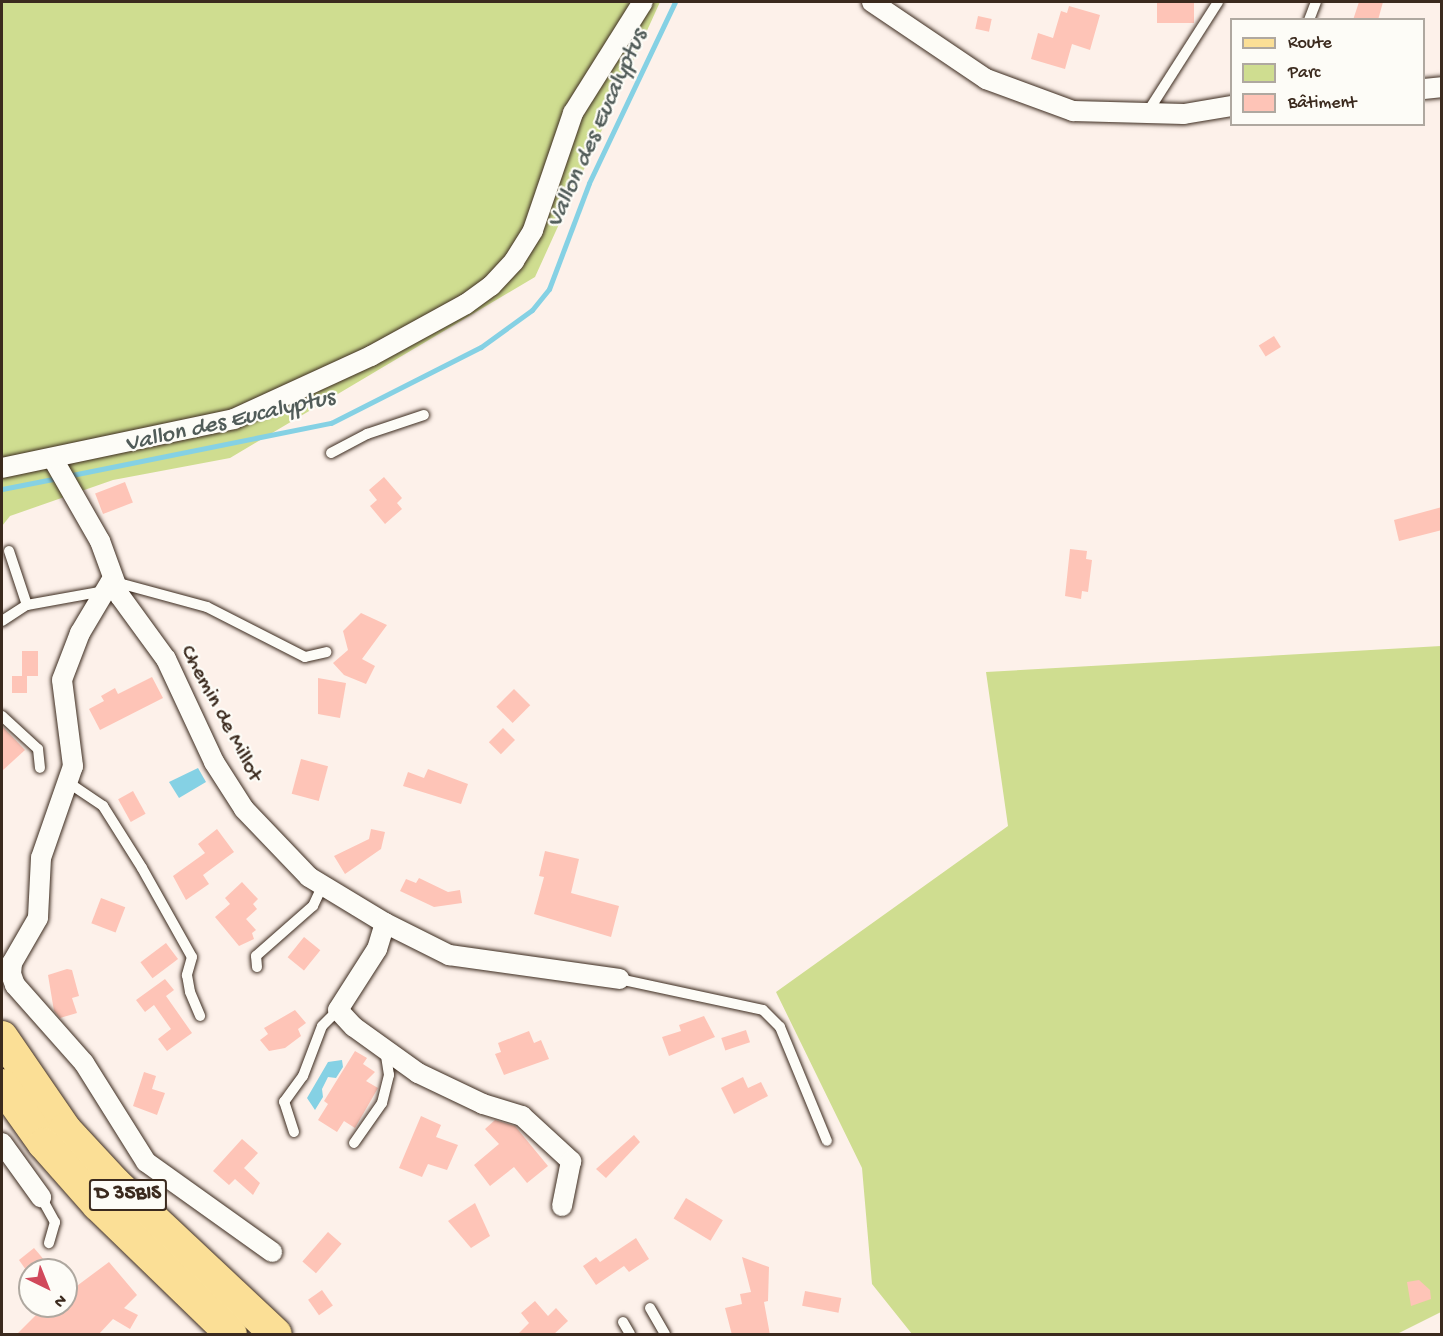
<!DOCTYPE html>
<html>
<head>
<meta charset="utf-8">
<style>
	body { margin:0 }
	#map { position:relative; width:1443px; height:1336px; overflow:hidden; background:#fdf1ea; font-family:"Gochi Hand",sans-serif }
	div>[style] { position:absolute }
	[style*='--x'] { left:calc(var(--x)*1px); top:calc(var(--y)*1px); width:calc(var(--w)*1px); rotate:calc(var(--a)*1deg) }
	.green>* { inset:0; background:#cfdd90 }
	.water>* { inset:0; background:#85d1e4 }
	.stream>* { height:5px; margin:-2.5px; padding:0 2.5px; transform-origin:2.5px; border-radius:2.5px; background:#85d1e4 }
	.building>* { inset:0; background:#fec4b7; transform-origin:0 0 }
	.roads { filter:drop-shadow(0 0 2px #3b2a1e) drop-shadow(0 0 2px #3b2a1e) }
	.lane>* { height:10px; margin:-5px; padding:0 5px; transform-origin:5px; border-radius:5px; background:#fdfcf7 }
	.street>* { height:20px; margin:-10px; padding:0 10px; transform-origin:10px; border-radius:10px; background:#fdfcf7 }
	.primary>* { height:32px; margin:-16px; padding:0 16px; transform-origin:16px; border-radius:16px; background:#fbdf96 }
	span { translate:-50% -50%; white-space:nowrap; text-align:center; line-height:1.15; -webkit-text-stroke:4.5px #fdfcf7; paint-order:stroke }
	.shield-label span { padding:2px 4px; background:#fdfcf7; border:2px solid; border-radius:4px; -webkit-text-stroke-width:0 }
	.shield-label { font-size:21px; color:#3b2a1e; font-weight:700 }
	.street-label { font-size:22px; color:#3b2a1e }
	.water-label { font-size:24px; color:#515c59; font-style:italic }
	.frame { position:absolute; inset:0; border:3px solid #3b2a1e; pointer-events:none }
	.legend { position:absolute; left:1230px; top:18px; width:195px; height:108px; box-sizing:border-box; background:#fdfcf7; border:2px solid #afa8a0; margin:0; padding:8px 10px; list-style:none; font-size:18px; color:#3b2a1e }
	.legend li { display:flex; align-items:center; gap:12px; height:30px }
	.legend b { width:30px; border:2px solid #afa8a0 }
	.north { position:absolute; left:18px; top:1258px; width:60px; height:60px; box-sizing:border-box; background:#fdfcf7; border:2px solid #afa8a0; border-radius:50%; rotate:137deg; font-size:16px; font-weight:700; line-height:24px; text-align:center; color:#3b2a1e }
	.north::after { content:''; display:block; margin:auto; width:21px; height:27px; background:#d1495b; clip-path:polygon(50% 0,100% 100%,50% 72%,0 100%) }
</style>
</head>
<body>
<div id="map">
	<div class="green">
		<i style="clip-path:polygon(2px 2px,660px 2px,535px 277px,230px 458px,113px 480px,10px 516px,2px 526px)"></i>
		<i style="clip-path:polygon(1441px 646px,1441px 1312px,1397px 1334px,912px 1334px,872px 1284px,862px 1168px,776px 992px,1008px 826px,986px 672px)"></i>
	</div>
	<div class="water">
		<i style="clip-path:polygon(198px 768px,206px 782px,179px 798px,169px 782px)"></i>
		<i style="clip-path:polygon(342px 1060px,343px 1067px,336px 1078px,328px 1077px,322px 1089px,323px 1097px,315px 1110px,307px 1098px,328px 1062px)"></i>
	</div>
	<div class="stream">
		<i style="--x:67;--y:476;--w:269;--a:-11.4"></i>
		<i style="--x:331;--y:423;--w:168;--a:-26.9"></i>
		<i style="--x:481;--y:347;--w:63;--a:-36"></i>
		<i style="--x:532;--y:310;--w:27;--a:-51"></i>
		<i style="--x:549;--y:289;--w:113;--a:-69.3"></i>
		<i style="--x:589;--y:183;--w:200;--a:-64.6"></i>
		<i style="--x:2;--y:489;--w:57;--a:-11.1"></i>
	</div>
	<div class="building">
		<i style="left:1157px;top:2px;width:37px;height:21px"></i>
		<i style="clip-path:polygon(1359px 2px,1383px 2px,1378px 20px,1353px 20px)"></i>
		<i style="clip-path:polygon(1069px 6px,1100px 15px,1090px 50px,1072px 44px,1065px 69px,1031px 59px,1038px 33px,1053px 38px,1061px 11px,1067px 13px)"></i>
		<i style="left:978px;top:16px;width:14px;height:13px;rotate:12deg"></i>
		<i style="left:1274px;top:336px;width:13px;height:18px;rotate:58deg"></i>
		<i style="clip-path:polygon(384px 477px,402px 498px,397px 503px,402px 509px,385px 524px,370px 506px,377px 500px,369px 490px)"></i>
		<i style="left:125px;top:482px;width:22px;height:32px;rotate:69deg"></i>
		<i style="clip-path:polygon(1442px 507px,1442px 530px,1399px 541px,1394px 520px)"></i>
		<i style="clip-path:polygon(1070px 549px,1087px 551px,1086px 559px,1092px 560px,1088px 592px,1082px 591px,1081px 599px,1065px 596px)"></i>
		<i style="clip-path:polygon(361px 613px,387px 625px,362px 659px,375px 666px,366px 684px,344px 675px,333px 663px,348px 650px,343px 631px)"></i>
		<i style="left:22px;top:651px;width:16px;height:25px"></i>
		<i style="left:12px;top:676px;width:15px;height:17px"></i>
		<i style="clip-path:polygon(152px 677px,163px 698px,100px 730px,89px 709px,104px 701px,101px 696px,115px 688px,118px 694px)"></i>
		<i style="clip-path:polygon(318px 678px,346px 683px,340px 718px,318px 714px)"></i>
		<i style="left:514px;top:689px;width:23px;height:25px;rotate:45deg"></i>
		<i style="clip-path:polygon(2px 726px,25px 750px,2px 771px)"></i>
		<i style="left:503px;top:728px;width:17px;height:20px;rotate:45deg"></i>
		<i style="left:301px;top:759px;width:28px;height:36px;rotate:15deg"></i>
		<i style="clip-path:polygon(428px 769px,468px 784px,461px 804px,403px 786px,408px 772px,424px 778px)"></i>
		<i style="left:133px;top:791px;width:26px;height:17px;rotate:61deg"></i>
		<i style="clip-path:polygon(217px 829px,234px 852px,203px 875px,209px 884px,186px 900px,173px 876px,205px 853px,198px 844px)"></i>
		<i style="clip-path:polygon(371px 829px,385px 832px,381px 849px,345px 874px,334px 856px,369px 839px)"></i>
		<i style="clip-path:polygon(545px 851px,579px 859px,571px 893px,619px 906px,611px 937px,534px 914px,544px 877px,539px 876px)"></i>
		<i style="clip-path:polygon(419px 878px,448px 892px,460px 890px,462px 903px,434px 907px,400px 891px,406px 879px,416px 883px)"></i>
		<i style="clip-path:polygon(242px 882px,258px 899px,253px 904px,257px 909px,246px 919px,256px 930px,252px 933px,254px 939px,239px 946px,215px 917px,230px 904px,225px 898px)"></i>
		<i style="left:101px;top:898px;width:26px;height:27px;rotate:21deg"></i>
		<i style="left:304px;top:937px;width:21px;height:26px;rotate:39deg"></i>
		<i style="left:166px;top:943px;width:20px;height:32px;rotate:53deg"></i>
		<i style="clip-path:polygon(67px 969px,72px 970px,79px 996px,72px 998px,77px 1013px,60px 1018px,54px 1011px,48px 975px)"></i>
		<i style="clip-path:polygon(165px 979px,174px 990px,166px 996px,192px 1033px,167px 1051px,158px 1039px,171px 1029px,154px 1005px,145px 1012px,136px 1000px)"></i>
		<i style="clip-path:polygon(295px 1010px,306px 1023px,298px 1029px,301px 1036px,285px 1048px,269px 1051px,260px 1040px,268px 1034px,264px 1028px)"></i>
		<i style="clip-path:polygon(704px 1016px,715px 1037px,669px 1056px,662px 1037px,681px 1031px,679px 1025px)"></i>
		<i style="left:746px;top:1030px;width:13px;height:26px;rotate:72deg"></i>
		<i style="clip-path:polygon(529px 1031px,534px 1043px,541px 1040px,549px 1059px,504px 1075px,495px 1054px,501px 1052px,498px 1043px)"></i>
		<i style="clip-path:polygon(355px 1051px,367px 1058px,363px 1064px,375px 1072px,366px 1081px,378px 1088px,355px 1128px,344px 1121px,337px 1132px,318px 1120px,328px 1104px,324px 1101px)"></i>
		<i style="clip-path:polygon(144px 1072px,156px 1076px,152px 1089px,165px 1093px,157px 1115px,133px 1106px)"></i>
		<i style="clip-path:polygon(743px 1077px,748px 1088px,761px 1082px,768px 1096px,734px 1114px,721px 1088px)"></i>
		<i style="clip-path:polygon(421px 1116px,441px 1125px,436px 1137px,458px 1145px,447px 1170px,428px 1164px,422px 1177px,399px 1168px)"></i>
		<i style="clip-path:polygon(495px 1120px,515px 1126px,548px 1166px,527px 1183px,514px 1167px,490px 1186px,474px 1165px,499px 1144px,485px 1129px)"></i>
		<i style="clip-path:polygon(634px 1135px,640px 1142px,606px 1178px,596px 1169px)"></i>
		<i style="clip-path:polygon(242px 1139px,258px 1153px,244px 1168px,260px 1183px,253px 1195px,235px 1179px,229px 1185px,213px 1171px)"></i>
		<i style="left:686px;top:1198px;width:43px;height:24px;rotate:31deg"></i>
		<i style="clip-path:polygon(475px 1203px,490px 1236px,471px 1248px,448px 1221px)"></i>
		<i style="left:328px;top:1232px;width:18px;height:39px;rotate:41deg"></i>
		<i style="clip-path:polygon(636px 1238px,649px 1259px,629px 1272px,624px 1266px,596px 1285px,583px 1266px,596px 1257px,600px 1262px)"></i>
		<i style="clip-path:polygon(34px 1248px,40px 1255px,52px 1270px,26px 1270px,19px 1260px)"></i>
		<i style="clip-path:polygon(742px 1257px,769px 1267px,768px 1301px,764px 1302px,770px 1335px,732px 1335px,725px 1308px,742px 1304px,740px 1294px,751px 1292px)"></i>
		<i style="clip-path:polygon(109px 1262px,137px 1295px,124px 1308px,138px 1315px,130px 1329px,113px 1319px,98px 1335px,16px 1335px,45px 1306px,66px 1306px,66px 1294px)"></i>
		<i style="clip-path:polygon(1419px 1280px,1430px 1290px,1431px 1299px,1411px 1306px,1407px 1282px)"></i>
		<i style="left:322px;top:1290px;width:19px;height:17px;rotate:55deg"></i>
		<i style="left:805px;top:1291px;width:37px;height:15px;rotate:11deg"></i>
		<i style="clip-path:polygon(535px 1301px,548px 1316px,556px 1308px,568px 1321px,553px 1335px,517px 1335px,529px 1323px,521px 1313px)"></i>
	</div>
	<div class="roads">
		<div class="lane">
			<i style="--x:1309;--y:20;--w:19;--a:-69"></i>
			<i style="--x:1147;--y:113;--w:132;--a:-57.4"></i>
			<i style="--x:331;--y:453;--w:41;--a:-27.8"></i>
			<i style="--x:367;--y:434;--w:60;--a:-18.4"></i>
			<i style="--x:9;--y:551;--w:57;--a:71.6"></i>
			<i style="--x:115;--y:582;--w:95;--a:15.2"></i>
			<i style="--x:207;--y:607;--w:110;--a:27"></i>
			<i style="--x:305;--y:657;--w:22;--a:-13"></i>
			<i style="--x:2;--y:621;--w:30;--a:-33"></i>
			<i style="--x:27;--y:605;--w:78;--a:-10.3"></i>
			<i style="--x:2;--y:716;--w:49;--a:42.5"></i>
			<i style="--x:38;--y:749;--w:19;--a:84"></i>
			<i style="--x:66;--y:781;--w:45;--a:34"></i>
			<i style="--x:103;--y:806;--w:73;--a:57.8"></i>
			<i style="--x:142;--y:868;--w:102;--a:60.7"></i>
			<i style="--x:192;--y:957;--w:19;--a:106"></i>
			<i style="--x:187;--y:975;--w:17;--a:80"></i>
			<i style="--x:190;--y:992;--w:26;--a:67"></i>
			<i style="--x:257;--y:967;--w:11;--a:-95"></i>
			<i style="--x:256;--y:956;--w:76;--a:-41.3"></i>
			<i style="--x:313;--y:906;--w:23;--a:-65"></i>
			<i style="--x:619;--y:979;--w:147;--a:12.1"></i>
			<i style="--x:763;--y:1010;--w:24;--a:45"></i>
			<i style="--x:780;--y:1027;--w:123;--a:67.6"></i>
			<i style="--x:294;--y:1132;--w:32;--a:-108"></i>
			<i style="--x:284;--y:1102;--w:32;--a:-54"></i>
			<i style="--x:303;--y:1076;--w:53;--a:-69.2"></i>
			<i style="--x:322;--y:1026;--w:23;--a:-45"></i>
			<i style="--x:354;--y:1143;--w:49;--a:-55"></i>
			<i style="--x:382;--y:1103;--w:29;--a:-76"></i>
			<i style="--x:389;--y:1075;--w:26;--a:-99"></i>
			<i style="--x:41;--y:1197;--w:29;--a:61"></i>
			<i style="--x:55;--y:1222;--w:22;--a:106"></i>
			<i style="--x:650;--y:1308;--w:30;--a:60"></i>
			<i style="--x:623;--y:1322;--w:14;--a:60"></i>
		</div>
		<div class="street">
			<i style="--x:872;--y:2;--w:138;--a:34"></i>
			<i style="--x:986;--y:79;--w:93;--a:20.2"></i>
			<i style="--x:1073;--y:111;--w:111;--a:1.5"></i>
			<i style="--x:1184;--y:114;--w:49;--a:-9.5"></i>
			<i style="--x:1424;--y:89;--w:18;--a:-6"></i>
			<i style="--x:53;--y:459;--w:95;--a:60.2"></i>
			<i style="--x:100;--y:541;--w:59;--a:70"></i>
			<i style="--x:120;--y:596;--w:78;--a:53.9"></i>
			<i style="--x:166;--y:659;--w:114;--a:65"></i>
			<i style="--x:214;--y:762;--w:56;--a:57.4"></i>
			<i style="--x:244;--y:809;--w:94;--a:46.3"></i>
			<i style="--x:309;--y:877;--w:89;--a:31.2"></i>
			<i style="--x:385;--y:923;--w:72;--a:26.6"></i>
			<i style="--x:449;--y:955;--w:172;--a:8"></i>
			<i style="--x:2;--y:468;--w:237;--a:-11.9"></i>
			<i style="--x:234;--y:419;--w:151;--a:-24.7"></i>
			<i style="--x:371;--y:356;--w:108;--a:-28.7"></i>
			<i style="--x:466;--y:304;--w:31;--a:-36"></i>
			<i style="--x:491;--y:286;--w:34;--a:-47"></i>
			<i style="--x:514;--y:261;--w:36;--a:-58"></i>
			<i style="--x:533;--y:230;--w:124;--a:-71.1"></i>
			<i style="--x:573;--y:113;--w:131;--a:-57.8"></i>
			<i style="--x:111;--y:581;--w:61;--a:120.8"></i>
			<i style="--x:80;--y:633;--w:50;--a:111"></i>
			<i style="--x:62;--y:680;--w:87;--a:82.7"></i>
			<i style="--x:73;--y:766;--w:97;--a:109.2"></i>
			<i style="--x:41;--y:858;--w:60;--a:92.9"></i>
			<i style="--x:38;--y:918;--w:52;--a:120"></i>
			<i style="--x:12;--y:963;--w:11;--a:95"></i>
			<i style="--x:11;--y:974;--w:12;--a:70"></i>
			<i style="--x:15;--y:985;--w:104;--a:48.5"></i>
			<i style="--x:84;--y:1063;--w:117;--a:57.9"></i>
			<i style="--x:146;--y:1162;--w:155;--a:35.5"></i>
			<i style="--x:385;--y:923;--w:27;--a:107"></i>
			<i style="--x:377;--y:949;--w:72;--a:122.6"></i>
			<i style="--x:338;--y:1010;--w:23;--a:47"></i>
			<i style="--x:354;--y:1027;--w:79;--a:35.7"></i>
			<i style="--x:418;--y:1073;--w:72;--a:25.5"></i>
			<i style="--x:483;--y:1104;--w:41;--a:17.1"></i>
			<i style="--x:522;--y:1116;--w:67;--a:42.6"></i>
			<i style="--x:571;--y:1161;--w:46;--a:101.3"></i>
			<i style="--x:2;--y:1143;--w:67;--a:54.2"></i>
		</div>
		<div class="primary">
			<i style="--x:2;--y:1037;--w:112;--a:55.6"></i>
			<i style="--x:65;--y:1129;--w:75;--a:47.2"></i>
			<i style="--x:116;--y:1184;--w:219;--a:43.2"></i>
			<i style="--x:2;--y:1085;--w:72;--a:54.6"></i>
			<i style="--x:44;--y:1144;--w:81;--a:48.5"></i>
			<i style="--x:98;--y:1205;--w:185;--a:44.1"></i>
		</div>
	</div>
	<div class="shield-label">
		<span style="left:128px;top:1195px">D 35BIS</span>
	</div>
	<div class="street-label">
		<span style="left:220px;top:714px;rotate:62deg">Chemin de Millot</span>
	</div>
	<div class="water-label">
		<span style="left:598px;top:129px;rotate:-66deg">Vallon des Eucalyptus</span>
		<span style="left:230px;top:422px;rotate:-13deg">Vallon des Eucalyptus</span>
	</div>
	<div class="frame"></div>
	<ul class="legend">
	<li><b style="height:8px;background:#fbdf96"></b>Route</li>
	<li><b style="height:16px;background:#cfdd90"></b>Parc</li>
	<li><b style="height:16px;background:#fec4b7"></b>Bâtiment</li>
	</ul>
	<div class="north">N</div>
</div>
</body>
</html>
